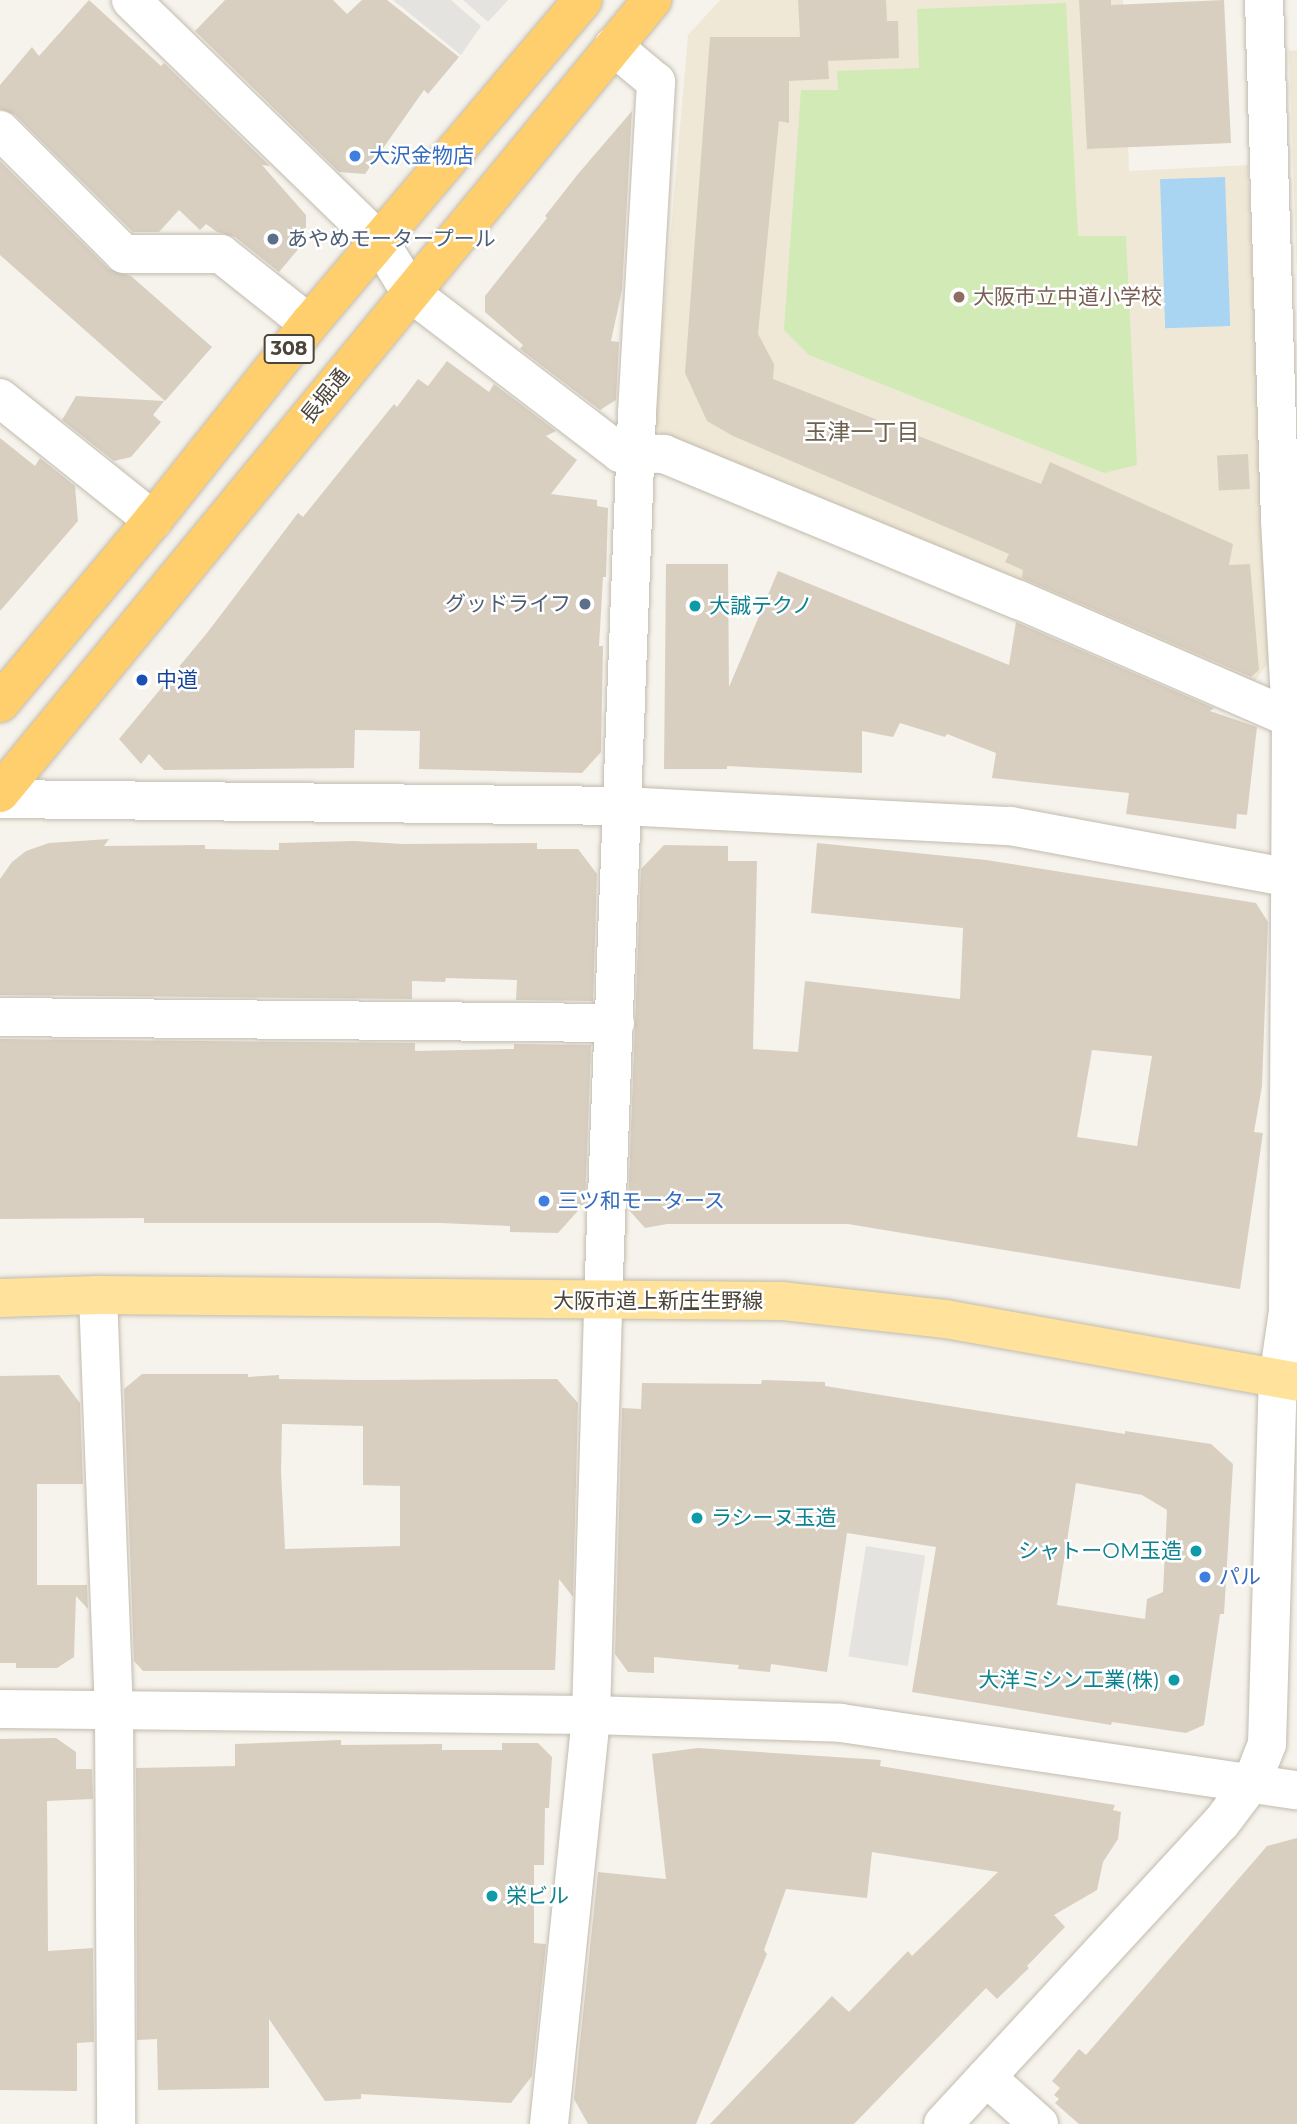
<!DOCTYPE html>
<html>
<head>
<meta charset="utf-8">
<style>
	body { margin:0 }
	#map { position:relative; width:1297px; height:2124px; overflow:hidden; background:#f6f3ec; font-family:Montserrat,"Noto Sans JP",sans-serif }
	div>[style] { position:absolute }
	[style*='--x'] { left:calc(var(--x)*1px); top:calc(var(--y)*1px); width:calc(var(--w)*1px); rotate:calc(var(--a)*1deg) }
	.education>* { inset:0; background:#efe8d6 }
	.green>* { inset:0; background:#d2eab5 }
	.parking>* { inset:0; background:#e5e3e0; transform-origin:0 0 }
	.water>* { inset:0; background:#a9d4f2; transform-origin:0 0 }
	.building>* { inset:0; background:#d8cfc1; transform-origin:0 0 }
	.roads { filter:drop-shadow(0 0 2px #c2bbae) drop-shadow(0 0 2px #c2bbae) }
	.minor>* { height:38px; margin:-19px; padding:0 19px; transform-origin:19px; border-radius:19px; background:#fff }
	.major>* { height:38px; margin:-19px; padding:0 19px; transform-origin:19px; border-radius:19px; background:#ffe39c }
	.highway>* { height:38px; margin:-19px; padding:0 19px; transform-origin:19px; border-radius:19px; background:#ffcf6e }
	.dots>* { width:19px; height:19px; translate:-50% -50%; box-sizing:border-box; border:4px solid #fff; border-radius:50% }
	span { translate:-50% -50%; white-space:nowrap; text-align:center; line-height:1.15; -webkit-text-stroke:5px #fff; paint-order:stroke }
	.shield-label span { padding:2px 5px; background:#fff; border:2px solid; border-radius:5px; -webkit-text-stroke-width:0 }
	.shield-label { font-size:19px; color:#4b4439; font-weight:700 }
	.shop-label { font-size:21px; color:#366cbe }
	.left { translate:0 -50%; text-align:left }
	.service-label { font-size:21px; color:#4e5e75 }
	.right { translate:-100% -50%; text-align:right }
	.education-label { font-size:21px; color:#785e54 }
	.street-label { font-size:21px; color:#4b4439 }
	.culture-label { font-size:21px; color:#0d838f }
	.transit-label { font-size:21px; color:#164399 }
	.neighbourhood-label { font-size:23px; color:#6e6250 }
</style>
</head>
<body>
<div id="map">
	<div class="education">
		<i style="clip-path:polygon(720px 0,1123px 0,1129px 171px,1248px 165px,1268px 663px,1252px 685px,666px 440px,654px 424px,688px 35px)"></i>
		<i style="clip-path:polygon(1297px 50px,1297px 279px,1289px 51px)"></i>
	</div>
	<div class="green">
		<i style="clip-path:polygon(1066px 3px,1078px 236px,1126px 236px,1137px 465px,1104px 473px,809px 355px,784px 330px,801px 90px,838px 90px,837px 71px,919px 68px,917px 9px)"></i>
	</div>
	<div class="parking">
		<i style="clip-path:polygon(393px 0,451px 0,481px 26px,461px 55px)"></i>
		<i style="clip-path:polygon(463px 0,508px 0,488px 22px)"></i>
		<i style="left:866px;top:1546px;width:60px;height:112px;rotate:9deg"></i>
	</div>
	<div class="water">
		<i style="left:1225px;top:177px;width:149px;height:65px;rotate:88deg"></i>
	</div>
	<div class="building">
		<i style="clip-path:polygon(89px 0,161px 66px,164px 63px,270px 166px,262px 165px,306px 215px,306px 240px,279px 272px,235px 237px,217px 232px,206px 224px,200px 230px,179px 210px,159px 232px,133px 232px,15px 115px,0 109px,0 85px,32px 47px,39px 56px)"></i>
		<i style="clip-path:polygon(225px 0,333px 0,347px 14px,362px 0,387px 0,459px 57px,428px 94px,424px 90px,365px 174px,339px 172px,195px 31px)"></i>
		<i style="clip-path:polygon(798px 0,886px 0,887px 21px,898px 21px,899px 58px,828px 61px,829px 79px,789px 81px,789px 123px,779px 121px,758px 334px,774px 364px,773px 379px,1041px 484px,1050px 462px,1233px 544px,1229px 565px,1250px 564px,1259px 670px,1251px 677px,1022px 578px,1023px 570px,1005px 562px,1009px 554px,733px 436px,707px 421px,685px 373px,710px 37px,800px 37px)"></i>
		<i style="clip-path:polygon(1079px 0,1111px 0,1111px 5px,1224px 0,1231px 143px,1087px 149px)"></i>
		<i style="clip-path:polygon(632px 111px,622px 290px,611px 341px,619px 342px,616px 400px,600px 410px,520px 349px,523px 345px,485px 312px,485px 296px,547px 218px,545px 216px,578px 174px)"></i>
		<i style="clip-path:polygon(0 161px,109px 269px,131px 276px,212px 347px,165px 401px,0 255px)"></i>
		<i style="clip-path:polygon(447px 361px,489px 392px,494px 384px,556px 431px,546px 436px,577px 460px,551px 494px,597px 500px,597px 506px,608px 508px,606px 577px,603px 577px,599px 646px,603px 646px,601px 752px,582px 773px,419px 769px,420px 731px,355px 730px,354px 768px,164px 770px,149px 754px,141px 764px,119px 739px,207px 633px,298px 513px,303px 517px,394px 404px,397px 407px,418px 379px,428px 386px)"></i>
		<i style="clip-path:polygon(76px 396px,164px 401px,153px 415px,161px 422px,131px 457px,114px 461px,62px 420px)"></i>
		<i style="clip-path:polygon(0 438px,35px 466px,40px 458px,75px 486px,78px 521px,0 611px)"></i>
		<i style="left:1248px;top:454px;width:35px;height:31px;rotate:87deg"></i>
		<i style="clip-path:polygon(666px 564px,728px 564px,729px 687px,778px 571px,1009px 665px,1016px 622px,1214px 708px,1210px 711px,1257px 727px,1247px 815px,1237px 814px,1236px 829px,1126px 814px,1129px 793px,992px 778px,996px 753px,947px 734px,945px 737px,900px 723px,893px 737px,862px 731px,862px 773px,727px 766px,727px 769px,664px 769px)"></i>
		<i style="clip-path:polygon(109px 839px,104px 846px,205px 845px,205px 849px,279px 850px,279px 843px,354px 841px,402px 844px,537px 843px,537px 849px,578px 849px,597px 874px,593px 1001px,516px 1000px,517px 980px,446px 978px,445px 982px,412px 981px,412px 999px,0 995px,0 879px,12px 862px,26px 851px,49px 843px)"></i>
		<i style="clip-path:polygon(evenodd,817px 843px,986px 860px,1256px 903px,1268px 922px,1262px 1086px,1254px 1132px,1263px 1133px,1240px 1289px,848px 1224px,667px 1224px,645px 1228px,628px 1209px,641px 869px,664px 845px,728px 846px,728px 861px,757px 861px,753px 1049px,798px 1052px,805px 981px,960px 999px,963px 928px,811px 913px,817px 843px,1092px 1050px,1152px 1056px,1137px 1146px,1077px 1137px,1092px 1050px)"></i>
		<i style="clip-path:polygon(0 1039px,415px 1043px,415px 1051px,514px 1049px,514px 1044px,591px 1045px,585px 1203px,558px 1233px,510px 1232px,510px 1226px,440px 1223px,144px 1223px,144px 1218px,0 1219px)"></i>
		<i style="clip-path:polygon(evenodd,142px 1374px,248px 1374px,248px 1377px,279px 1375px,279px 1379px,363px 1380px,557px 1379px,578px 1403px,573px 1597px,559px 1579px,555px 1670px,143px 1671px,134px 1661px,124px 1389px,142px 1374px,282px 1424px,363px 1426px,363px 1485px,400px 1486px,400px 1546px,285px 1549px,281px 1471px,282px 1424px)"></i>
		<i style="clip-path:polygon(59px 1375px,80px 1403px,83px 1484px,37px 1484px,37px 1585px,87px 1585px,88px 1609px,76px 1596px,74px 1657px,57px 1668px,16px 1668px,16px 1663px,0 1663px,0 1376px)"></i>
		<i style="clip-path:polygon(evenodd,762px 1380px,825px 1382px,825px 1386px,1125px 1434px,1125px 1431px,1211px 1444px,1233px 1464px,1224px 1614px,1220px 1614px,1204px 1725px,1186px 1733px,1112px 1722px,1111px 1725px,912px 1692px,936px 1547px,847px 1533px,827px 1672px,771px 1664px,770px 1672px,738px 1669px,739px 1665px,654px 1657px,654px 1673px,628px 1672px,615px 1654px,622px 1408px,641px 1409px,642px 1383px,761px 1384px,762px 1380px,1076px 1483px,1142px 1495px,1167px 1510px,1163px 1592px,1147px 1599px,1145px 1619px,1057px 1605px,1076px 1483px)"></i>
		<i style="clip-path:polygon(56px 1738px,76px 1752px,76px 1769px,92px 1769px,93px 1799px,47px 1801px,48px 1951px,93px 1948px,94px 2042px,77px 2043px,77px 2091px,0 2090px,0 1739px)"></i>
		<i style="clip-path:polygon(341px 1740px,341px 1745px,442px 1744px,442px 1750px,502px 1750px,502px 1743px,538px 1743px,552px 1757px,549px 1808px,545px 1808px,544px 1865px,534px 1865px,534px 1943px,546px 1944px,532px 2076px,511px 2103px,361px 2094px,361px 2099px,325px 2101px,269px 2019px,269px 2088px,158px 2090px,157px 2039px,137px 2040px,136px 1768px,235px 1766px,235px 1744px)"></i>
		<i style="clip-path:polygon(698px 1748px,881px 1760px,880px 1766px,1115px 1805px,1113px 1810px,1121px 1812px,1118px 1839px,1103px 1862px,1097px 1890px,1054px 1915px,1065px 1927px,1027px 1966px,1029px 1968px,997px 1999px,986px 1988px,854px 2124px,710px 2124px,832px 1996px,849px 2012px,908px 1951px,912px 1956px,998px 1872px,872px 1852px,867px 1898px,786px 1889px,764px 1950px,767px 1954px,696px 2124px,588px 2124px,574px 2099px,598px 1872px,666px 1879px,652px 1754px)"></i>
		<i style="clip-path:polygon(1297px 1838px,1297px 2124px,1079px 2124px,1055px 2103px,1059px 2099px,1054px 2095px,1060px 2088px,1052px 2081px,1079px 2049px,1086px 2055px,1267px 1846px)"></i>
	</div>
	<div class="roads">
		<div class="minor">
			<i style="--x:131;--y:0;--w:346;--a:44.2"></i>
			<i style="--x:379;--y:241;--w:61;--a:58.4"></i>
			<i style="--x:411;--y:293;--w:263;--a:37.4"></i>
			<i style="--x:620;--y:453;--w:44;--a:1.3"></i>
			<i style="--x:664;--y:454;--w:384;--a:22.4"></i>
			<i style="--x:1019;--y:600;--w:296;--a:23.5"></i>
			<i style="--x:0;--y:130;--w:175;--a:45"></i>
			<i style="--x:124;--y:254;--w:97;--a:0"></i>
			<i style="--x:221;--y:254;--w:112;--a:38.5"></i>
			<i style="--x:0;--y:398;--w:196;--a:38.6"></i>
			<i style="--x:0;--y:799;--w:623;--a:0.64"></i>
			<i style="--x:623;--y:806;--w:388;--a:3"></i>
			<i style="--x:1010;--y:826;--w:292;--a:10.5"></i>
			<i style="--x:0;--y:1017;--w:615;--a:0.56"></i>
			<i style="--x:98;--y:1295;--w:415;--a:87.8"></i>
			<i style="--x:114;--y:1710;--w:414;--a:89.7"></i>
			<i style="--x:0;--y:1709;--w:591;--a:0.58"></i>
			<i style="--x:591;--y:1715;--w:250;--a:1.8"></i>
			<i style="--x:841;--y:1723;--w:461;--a:8.4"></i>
			<i style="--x:986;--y:2077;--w:71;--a:41.6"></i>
			<i style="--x:549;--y:2124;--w:411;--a:-84.1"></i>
			<i style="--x:591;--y:1715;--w:414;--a:-88.3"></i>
			<i style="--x:603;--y:1301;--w:889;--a:-87.81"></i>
			<i style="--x:637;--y:413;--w:332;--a:-86.7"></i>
			<i style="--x:656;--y:82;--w:56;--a:-140.1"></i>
			<i style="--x:943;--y:2124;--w:410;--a:-47.3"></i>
			<i style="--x:1221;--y:1823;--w:51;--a:-52.9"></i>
			<i style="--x:1252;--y:1782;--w:41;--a:-68.5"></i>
			<i style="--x:1267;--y:1744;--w:365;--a:-88.3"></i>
			<i style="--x:1278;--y:1379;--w:69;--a:-81.6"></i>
			<i style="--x:1288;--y:1311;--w:593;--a:-89.71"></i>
			<i style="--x:1291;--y:718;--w:198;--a:-93.2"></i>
			<i style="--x:1280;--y:520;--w:520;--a:-91.76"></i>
		</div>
		<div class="major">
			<i style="--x:0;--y:1298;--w:98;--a:-1.8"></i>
			<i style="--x:98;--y:1295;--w:684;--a:0.5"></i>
			<i style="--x:782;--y:1301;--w:164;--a:6.3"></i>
			<i style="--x:945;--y:1319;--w:358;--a:10.1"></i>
		</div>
		<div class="highway">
			<i style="--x:0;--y:703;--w:239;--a:-50.1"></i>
			<i style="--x:153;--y:520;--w:251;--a:-51.5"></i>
			<i style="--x:309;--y:324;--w:424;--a:-49.8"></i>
			<i style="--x:0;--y:793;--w:1027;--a:-50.57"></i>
		</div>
	</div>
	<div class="dots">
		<i style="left:355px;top:156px;background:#3f7fe0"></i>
		<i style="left:273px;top:239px;background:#5c6f8a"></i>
		<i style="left:959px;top:297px;background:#8d6e63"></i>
		<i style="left:585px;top:604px;background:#5c6f8a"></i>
		<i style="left:695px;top:606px;background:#0f9aa8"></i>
		<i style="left:142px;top:680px;background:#1a4fb4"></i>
		<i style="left:544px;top:1201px;background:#3f7fe0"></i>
		<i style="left:697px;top:1518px;background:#0f9aa8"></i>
		<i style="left:1196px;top:1551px;background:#0f9aa8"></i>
		<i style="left:1205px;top:1577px;background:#3f7fe0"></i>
		<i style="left:1174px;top:1680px;background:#0f9aa8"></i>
		<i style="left:492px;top:1896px;background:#0f9aa8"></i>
	</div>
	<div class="shield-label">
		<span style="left:289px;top:349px">308</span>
	</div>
	<div class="shop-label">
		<span class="left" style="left:369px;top:156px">大沢金物店</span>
		<span class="left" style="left:558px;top:1201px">三ツ和モータース</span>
		<span class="left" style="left:1219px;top:1577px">パル</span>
	</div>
	<div class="service-label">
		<span class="left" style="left:287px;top:239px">あやめモータープール</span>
		<span class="right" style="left:571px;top:604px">グッドライフ</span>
	</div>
	<div class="education-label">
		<span class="left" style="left:973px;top:297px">大阪市立中道小学校</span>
	</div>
	<div class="street-label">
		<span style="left:325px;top:396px;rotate:-51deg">長堀通</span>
		<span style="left:658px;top:1301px">大阪市道上新庄生野線</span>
	</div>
	<div class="culture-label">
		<span class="left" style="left:709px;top:606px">大誠テクノ</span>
		<span class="left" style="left:711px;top:1518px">ラシーヌ玉造</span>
		<span class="right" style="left:1182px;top:1551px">シャトーOM玉造</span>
		<span class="right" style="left:1160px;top:1680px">大洋ミシン工業(株)</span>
		<span class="left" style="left:506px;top:1896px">栄ビル</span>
	</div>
	<div class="transit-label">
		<span class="left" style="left:156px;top:680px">中道</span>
	</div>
	<div class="neighbourhood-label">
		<span style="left:862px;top:432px">玉津一丁目</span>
	</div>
</div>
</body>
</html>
